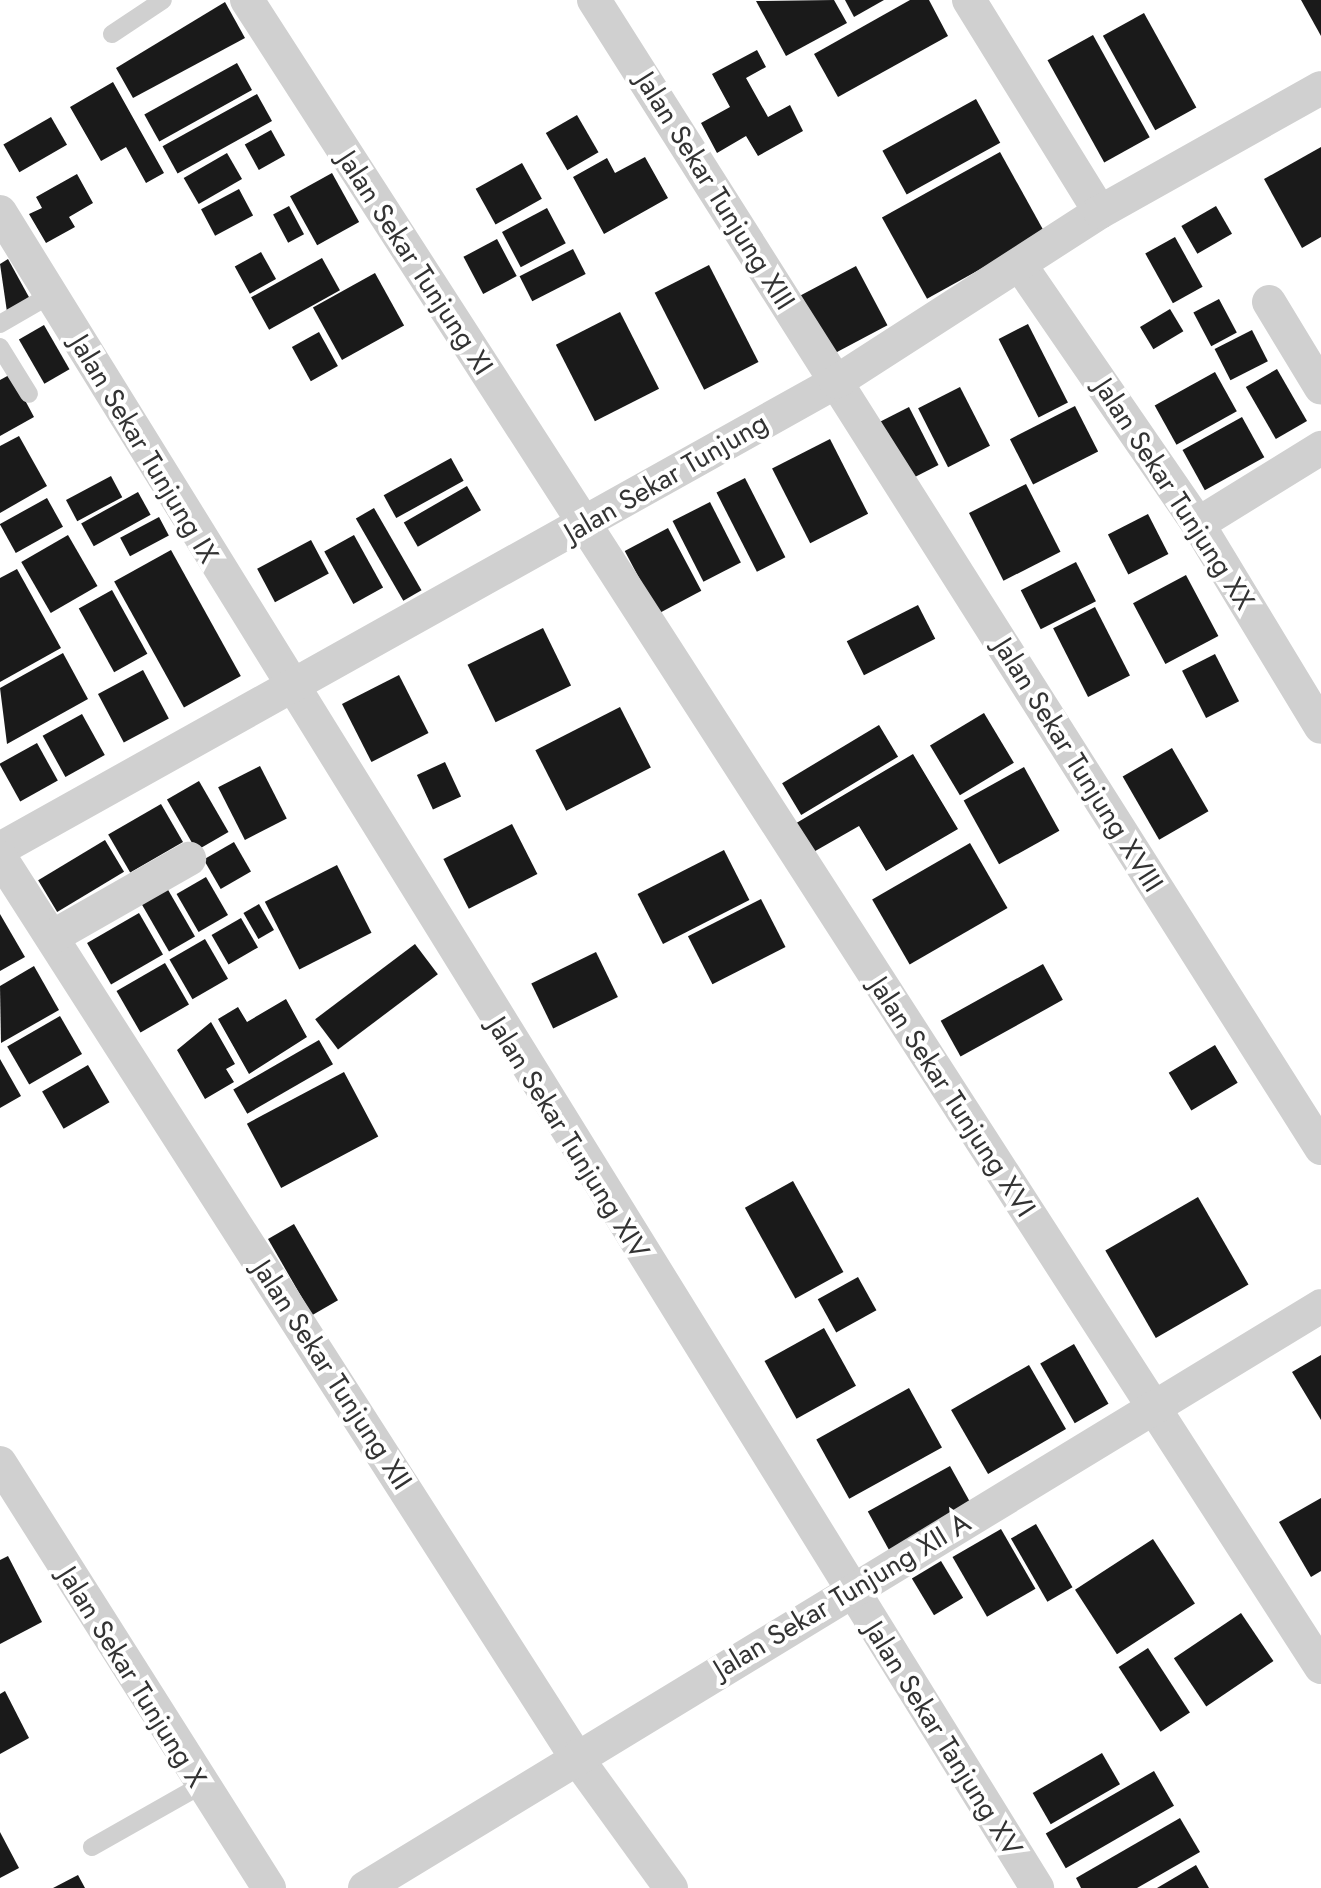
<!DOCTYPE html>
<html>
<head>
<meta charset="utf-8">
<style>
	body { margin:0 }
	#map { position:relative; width:1321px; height:1888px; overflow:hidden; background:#fff; font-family:Jost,sans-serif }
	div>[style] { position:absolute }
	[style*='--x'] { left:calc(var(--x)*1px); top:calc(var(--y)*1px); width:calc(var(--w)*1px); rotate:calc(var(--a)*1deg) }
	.building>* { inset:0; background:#1a1a1a; transform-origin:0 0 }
	.lane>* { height:18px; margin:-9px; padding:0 9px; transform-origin:9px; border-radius:9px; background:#d0d0d0 }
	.street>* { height:34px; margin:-17px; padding:0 17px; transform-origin:17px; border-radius:17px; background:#d0d0d0 }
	span { translate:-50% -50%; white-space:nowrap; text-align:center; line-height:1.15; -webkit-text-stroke:8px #fff; paint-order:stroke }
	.street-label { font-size:28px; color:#333 }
</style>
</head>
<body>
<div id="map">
	<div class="building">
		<i style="clip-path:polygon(834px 0,847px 23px,786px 56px,756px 1px)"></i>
		<i style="clip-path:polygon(845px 0,884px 0,854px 17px)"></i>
		<i style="clip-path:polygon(910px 0,929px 0,948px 36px,838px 97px,814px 54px)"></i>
		<i style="clip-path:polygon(1301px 0,1321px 0,1321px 36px)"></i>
		<i style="clip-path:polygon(225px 2px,245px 38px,133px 98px,116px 68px)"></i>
		<i style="left:1144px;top:13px;width:108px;height:47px;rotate:61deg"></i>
		<i style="left:1093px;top:35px;width:117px;height:52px;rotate:61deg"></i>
		<i style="clip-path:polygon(757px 50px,766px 67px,746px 78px,768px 117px,790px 105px,803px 131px,758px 156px,746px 136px,717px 153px,701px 123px,730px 107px,712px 74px)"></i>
		<i style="left:237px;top:63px;width:31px;height:106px;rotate:61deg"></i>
		<i style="clip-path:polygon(113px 82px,164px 173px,146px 183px,126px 147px,101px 161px,70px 107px)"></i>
		<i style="left:257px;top:94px;width:31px;height:108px;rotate:61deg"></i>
		<i style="left:976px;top:99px;width:50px;height:107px;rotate:61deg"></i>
		<i style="left:577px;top:115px;width:43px;height:36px;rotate:60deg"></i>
		<i style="left:51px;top:117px;width:32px;height:55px;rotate:60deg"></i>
		<i style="left:271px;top:130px;width:29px;height:30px;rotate:61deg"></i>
		<i style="clip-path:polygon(1321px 147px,1321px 237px,1302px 248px,1264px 179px)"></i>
		<i style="left:1000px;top:152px;width:93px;height:135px;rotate:61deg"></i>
		<i style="left:227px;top:153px;width:30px;height:50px;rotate:60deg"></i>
		<i style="clip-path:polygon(645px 157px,668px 198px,604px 234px,573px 177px,607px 158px,615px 173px)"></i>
		<i style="left:522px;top:163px;width:41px;height:53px;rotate:61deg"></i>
		<i style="left:332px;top:173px;width:56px;height:48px;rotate:61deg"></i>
		<i style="clip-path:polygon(77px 174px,93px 203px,69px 217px,75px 227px,46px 243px,29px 214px,42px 208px,36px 197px)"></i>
		<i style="left:239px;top:189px;width:30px;height:43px;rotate:62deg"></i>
		<i style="left:289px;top:206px;width:32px;height:18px;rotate:62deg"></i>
		<i style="left:1216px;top:206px;width:32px;height:40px;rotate:60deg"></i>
		<i style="left:547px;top:208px;width:40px;height:51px;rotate:62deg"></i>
		<i style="left:1175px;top:237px;width:57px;height:34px;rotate:61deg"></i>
		<i style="left:497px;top:239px;width:42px;height:38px;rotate:62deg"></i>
		<i style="left:573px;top:249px;width:28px;height:60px;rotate:63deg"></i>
		<i style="left:261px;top:252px;width:31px;height:30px;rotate:61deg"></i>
		<i style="left:322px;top:258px;width:37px;height:81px;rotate:61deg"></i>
		<i style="clip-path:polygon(8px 259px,30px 299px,7px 312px,0 264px)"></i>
		<i style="left:709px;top:265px;width:109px;height:61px;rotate:63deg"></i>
		<i style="left:856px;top:266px;width:67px;height:64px;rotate:62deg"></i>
		<i style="left:375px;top:273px;width:60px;height:71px;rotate:61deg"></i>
		<i style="left:1219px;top:299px;width:38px;height:29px;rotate:62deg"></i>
		<i style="left:1170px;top:309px;width:26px;height:35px;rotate:59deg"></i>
		<i style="left:620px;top:312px;width:86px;height:72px;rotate:63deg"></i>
		<i style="left:1028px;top:324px;width:88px;height:33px;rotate:63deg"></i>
		<i style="left:44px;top:325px;width:51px;height:29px;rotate:60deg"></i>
		<i style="left:1252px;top:330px;width:35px;height:42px;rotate:63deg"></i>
		<i style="left:319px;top:332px;width:39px;height:31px;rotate:61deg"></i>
		<i style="left:1277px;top:369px;width:60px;height:36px;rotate:60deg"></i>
		<i style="left:1215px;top:372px;width:45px;height:69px;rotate:61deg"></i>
		<i style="clip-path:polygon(11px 374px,34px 417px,0 436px,0 380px)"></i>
		<i style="left:960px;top:387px;width:66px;height:47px;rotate:63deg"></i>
		<i style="left:1075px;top:406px;width:51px;height:73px;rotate:63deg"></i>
		<i style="left:909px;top:407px;width:65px;height:32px;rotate:63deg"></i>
		<i style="left:1242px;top:417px;width:46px;height:68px;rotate:61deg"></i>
		<i style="clip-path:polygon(19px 436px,47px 486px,0 513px,0 446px)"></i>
		<i style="left:830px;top:439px;width:84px;height:65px;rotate:63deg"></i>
		<i style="left:451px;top:458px;width:26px;height:77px;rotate:61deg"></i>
		<i style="left:111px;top:476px;width:24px;height:51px;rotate:62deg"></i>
		<i style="left:745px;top:478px;width:89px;height:32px;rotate:63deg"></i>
		<i style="left:1026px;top:484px;width:76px;height:64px;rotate:63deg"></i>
		<i style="left:467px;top:486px;width:28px;height:73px;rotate:60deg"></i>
		<i style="left:138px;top:492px;width:26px;height:65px;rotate:61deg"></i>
		<i style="left:47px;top:498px;width:33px;height:54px;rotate:61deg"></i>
		<i style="left:710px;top:502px;width:68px;height:42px;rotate:63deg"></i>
		<i style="left:374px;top:508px;width:95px;height:21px;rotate:60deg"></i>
		<i style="left:1148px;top:514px;width:45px;height:45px;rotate:63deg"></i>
		<i style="left:159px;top:517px;width:21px;height:44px;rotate:62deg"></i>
		<i style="left:668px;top:528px;width:71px;height:49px;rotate:62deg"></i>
		<i style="left:68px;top:535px;width:59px;height:54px;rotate:60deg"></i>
		<i style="left:354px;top:535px;width:60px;height:34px;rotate:61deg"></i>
		<i style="left:311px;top:540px;width:38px;height:61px;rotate:62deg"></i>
		<i style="left:171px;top:550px;width:144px;height:65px;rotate:61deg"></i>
		<i style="left:1076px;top:562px;width:44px;height:62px;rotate:63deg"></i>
		<i style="clip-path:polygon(17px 569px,61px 648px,0 682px,0 578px)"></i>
		<i style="left:1186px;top:575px;width:69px;height:60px;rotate:62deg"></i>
		<i style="left:112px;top:590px;width:73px;height:38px;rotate:61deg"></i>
		<i style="left:918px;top:605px;width:38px;height:80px;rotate:63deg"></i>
		<i style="left:1095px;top:607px;width:77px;height:47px;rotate:63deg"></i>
		<i style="left:543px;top:628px;width:64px;height:84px;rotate:64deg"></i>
		<i style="clip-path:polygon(63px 653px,88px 699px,7px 744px,0 688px)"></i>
		<i style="left:1215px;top:654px;width:53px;height:37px;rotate:63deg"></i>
		<i style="left:143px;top:670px;width:55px;height:51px;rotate:62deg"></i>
		<i style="left:399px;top:675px;width:65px;height:64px;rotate:63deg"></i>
		<i style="left:620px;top:707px;width:68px;height:95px;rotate:63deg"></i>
		<i style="left:984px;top:713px;width:58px;height:63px;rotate:59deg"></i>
		<i style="left:82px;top:714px;width:47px;height:45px;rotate:61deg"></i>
		<i style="left:879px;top:725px;width:37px;height:113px;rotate:59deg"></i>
		<i style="left:37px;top:743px;width:43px;height:43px;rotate:61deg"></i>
		<i style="left:1172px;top:748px;width:73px;height:57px;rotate:60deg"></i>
		<i style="clip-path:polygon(913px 754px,958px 829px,886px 871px,859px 826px,810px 854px,793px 825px)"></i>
		<i style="left:445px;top:762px;width:38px;height:31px;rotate:65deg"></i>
		<i style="left:260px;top:766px;width:59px;height:47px;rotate:63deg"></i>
		<i style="left:1024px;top:767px;width:73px;height:69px;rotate:61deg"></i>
		<i style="left:199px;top:781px;width:59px;height:37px;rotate:60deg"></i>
		<i style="left:161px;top:804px;width:44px;height:61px;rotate:60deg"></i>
		<i style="left:512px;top:824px;width:56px;height:77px;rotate:63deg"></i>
		<i style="left:105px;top:840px;width:37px;height:78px;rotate:59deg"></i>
		<i style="left:234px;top:842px;width:34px;height:35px;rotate:60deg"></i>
		<i style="left:970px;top:843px;width:75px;height:113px;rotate:60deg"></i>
		<i style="left:724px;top:850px;width:56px;height:97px;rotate:63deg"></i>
		<i style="left:337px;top:865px;width:76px;height:81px;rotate:63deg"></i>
		<i style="left:206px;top:877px;width:44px;height:34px;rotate:60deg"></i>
		<i style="left:167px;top:888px;width:56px;height:30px;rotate:60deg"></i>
		<i style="left:761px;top:899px;width:54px;height:82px;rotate:63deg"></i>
		<i style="left:259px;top:904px;width:30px;height:18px;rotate:60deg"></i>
		<i style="left:139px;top:913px;width:48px;height:60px;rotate:60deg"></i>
		<i style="clip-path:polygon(0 914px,25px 957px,0 971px)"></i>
		<i style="left:241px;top:918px;width:34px;height:34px;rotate:60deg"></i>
		<i style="left:205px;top:939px;width:46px;height:41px;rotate:60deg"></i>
		<i style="left:415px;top:944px;width:38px;height:125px;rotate:53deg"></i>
		<i style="left:596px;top:952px;width:50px;height:72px;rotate:64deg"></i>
		<i style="left:165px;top:963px;width:48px;height:56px;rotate:60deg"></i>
		<i style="left:1043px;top:964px;width:41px;height:117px;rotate:61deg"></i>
		<i style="clip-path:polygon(34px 966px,59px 1010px,1px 1043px,0 986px)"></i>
		<i style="clip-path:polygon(286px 999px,307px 1037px,249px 1074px,218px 1019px,238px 1007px,247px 1022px)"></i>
		<i style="left:60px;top:1016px;width:44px;height:61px;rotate:60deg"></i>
		<i style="clip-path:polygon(211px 1022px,235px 1064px,226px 1069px,234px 1082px,205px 1099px,177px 1050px)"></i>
		<i style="left:319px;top:1040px;width:28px;height:99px;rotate:60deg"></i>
		<i style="left:1215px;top:1045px;width:44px;height:54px;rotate:59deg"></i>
		<i style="clip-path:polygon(0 1059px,21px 1096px,0 1108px)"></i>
		<i style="left:88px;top:1065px;width:43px;height:53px;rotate:60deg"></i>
		<i style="left:344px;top:1072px;width:73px;height:110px;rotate:62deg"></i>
		<i style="left:793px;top:1181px;width:104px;height:55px;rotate:61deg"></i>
		<i style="left:1198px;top:1197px;width:101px;height:107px;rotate:60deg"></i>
		<i style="left:294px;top:1224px;width:88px;height:30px;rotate:60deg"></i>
		<i style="left:858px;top:1277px;width:38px;height:46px;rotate:61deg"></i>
		<i style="left:824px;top:1328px;width:66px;height:68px;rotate:61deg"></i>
		<i style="left:1074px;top:1344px;width:69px;height:39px;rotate:60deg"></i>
		<i style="clip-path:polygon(1321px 1355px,1321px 1420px,1292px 1372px)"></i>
		<i style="left:1029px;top:1365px;width:74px;height:90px;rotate:60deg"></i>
		<i style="left:909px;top:1388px;width:68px;height:106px;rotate:61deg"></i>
		<i style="left:950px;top:1466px;width:45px;height:94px;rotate:61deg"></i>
		<i style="clip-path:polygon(1321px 1498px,1321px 1571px,1311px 1577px,1279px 1522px)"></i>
		<i style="left:1036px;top:1524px;width:73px;height:29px;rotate:60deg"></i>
		<i style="left:1001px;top:1529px;width:69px;height:56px;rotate:60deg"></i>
		<i style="left:1153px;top:1539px;width:77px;height:93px;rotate:57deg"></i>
		<i style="clip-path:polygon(8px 1556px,42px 1622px,0 1644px,0 1560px)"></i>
		<i style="left:941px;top:1561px;width:43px;height:34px;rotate:59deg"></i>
		<i style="left:1241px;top:1613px;width:58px;height:81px;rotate:56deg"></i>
		<i style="left:1148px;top:1648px;width:77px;height:35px;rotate:57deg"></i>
		<i style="clip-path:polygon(5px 1691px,29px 1738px,0 1754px,0 1694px)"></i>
		<i style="left:1102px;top:1753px;width:36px;height:80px;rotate:60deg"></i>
		<i style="left:1154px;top:1771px;width:40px;height:125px;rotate:60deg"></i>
		<i style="clip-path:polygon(1180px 1818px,1200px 1852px,1137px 1888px,1081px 1888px,1076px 1878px)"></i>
		<i style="clip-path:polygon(0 1832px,19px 1868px,0 1878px)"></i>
		<i style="clip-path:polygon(1196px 1865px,1209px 1888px,1157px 1888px)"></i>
		<i style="clip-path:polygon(78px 1875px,85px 1888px,53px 1888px)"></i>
	</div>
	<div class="lane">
		<i style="--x:112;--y:34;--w:61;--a:-33.7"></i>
		<i style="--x:0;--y:324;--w:58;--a:-30.1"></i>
		<i style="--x:0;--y:347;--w:55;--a:58.3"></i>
		<i style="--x:92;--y:1847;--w:124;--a:-29.5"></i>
	</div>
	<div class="street">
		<i style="--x:247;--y:0;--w:1983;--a:57.21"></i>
		<i style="--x:594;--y:0;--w:1359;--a:57.65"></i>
		<i style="--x:969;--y:0;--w:249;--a:58.3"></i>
		<i style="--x:0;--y:212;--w:1971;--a:58.25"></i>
		<i style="--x:1020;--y:265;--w:314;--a:55.5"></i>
		<i style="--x:1198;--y:524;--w:237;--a:58.8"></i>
		<i style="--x:1269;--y:302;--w:100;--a:58.8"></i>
		<i style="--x:1198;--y:524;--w:145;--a:-31.7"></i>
		<i style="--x:0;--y:849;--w:958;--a:-29.19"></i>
		<i style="--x:836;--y:382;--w:314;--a:-32.8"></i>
		<i style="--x:1100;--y:212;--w:253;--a:-29.3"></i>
		<i style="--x:0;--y:857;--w:1069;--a:57.38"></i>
		<i style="--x:576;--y:1757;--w:162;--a:54.1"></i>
		<i style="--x:52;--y:937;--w:158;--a:-29.7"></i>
		<i style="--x:0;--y:1463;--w:503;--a:57.67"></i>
		<i style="--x:365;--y:1888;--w:1119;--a:-31.33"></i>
	</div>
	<div class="street-label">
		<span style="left:715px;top:191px;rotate:58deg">Jalan Sekar Tunjung XIII</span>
		<span style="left:415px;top:263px;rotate:57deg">Jalan Sekar Tunjung XI</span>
		<span style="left:144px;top:449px;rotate:59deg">Jalan Sekar Tunjung IX</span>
		<span style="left:666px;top:478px;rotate:-30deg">Jalan Sekar Tunjung</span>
		<span style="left:1174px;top:494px;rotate:57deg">Jalan Sekar Tunjung XX</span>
		<span style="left:1078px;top:765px;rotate:58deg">Jalan Sekar Tunjung XVIII</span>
		<span style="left:952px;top:1097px;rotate:57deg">Jalan Sekar Tunjung XVI</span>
		<span style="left:568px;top:1138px;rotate:58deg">Jalan Sekar Tunjung XIV</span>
		<span style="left:332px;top:1375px;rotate:57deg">Jalan Sekar Tunjung XII</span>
		<span style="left:842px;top:1596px;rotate:-31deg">Jalan Sekar Tunjung XII A</span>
		<span style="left:132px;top:1677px;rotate:58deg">Jalan Sekar Tunjung X</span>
		<span style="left:943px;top:1739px;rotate:58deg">Jalan Sekar Tanjung XV</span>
	</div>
</div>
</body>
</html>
